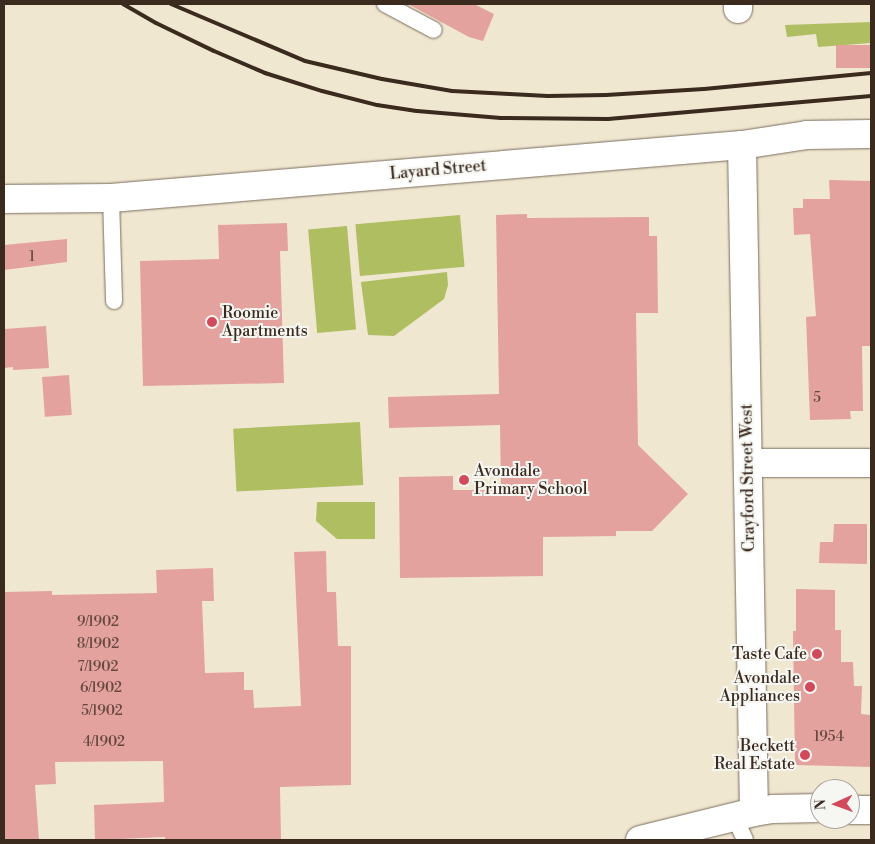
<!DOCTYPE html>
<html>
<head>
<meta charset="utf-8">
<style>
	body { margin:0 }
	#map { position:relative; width:875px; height:844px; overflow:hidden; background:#f0e7d1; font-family:"Libre Bodoni",serif }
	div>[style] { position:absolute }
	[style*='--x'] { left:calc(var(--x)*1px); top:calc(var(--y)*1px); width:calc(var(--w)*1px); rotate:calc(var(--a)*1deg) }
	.green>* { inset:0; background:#aebe60; transform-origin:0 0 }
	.building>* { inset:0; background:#e4a29f; transform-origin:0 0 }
	.roads { filter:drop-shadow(0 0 1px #7a6c5d) drop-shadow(0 0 1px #7a6c5d) }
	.service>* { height:16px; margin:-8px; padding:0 8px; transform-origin:8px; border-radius:8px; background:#fff }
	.minor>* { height:28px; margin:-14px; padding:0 14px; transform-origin:14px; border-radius:14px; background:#fff }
	.secondary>* { height:28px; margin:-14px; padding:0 14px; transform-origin:14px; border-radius:14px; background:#fff }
	.rail>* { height:4px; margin:-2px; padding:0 2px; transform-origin:2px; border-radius:2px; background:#3b2a1e }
	.dots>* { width:14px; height:14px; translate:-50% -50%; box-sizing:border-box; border:2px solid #f6f6f2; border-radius:50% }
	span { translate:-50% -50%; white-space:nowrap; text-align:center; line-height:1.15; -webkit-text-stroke:4px #f6f6f2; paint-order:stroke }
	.number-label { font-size:14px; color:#65483e }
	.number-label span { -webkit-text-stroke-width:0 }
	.street-label { font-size:16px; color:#3b2a1e }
	.poi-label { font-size:16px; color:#3b2a1e }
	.left { translate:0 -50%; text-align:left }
	.right { translate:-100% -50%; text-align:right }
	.frame { position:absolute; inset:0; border:5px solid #3b2a1e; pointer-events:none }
	.north { position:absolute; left:810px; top:779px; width:50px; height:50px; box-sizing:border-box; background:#f6f6f2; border:1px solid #aba49d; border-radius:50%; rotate:268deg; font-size:14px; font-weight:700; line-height:20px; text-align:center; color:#3b2a1e }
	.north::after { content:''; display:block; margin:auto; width:18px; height:22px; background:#d1495b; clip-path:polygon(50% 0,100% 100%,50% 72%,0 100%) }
</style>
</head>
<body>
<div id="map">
	<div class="green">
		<i style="clip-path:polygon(871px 22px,871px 43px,818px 47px,816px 34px,787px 37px,785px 25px)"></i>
		<i style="left:460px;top:215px;width:52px;height:105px;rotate:85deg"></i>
		<i style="left:347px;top:226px;width:104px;height:39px;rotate:85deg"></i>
		<i style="clip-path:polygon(447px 272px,448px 285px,444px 299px,394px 336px,368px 335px,361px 282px)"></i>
		<i style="left:360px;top:422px;width:63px;height:127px;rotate:87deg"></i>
		<i style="clip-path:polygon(317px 502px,375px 502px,375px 539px,337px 539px,316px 521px)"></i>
	</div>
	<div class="building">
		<i style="clip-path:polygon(408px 4px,474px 4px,494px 14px,483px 41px,469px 37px)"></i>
		<i style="left:871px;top:45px;width:23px;height:35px;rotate:90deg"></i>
		<i style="clip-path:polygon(829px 180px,871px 181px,871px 346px,862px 346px,863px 411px,850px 411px,851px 419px,810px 420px,806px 317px,816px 316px,810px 234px,794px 235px,793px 208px,803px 208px,803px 199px,830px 199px)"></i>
		<i style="clip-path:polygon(527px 214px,527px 218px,649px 217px,649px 236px,657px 236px,658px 313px,636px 313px,638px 445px,688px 494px,652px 531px,616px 531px,616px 536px,543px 537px,543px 576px,400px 578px,399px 477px,453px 476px,453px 490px,501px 490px,500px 425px,389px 428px,388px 397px,499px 394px,496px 215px)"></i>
		<i style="clip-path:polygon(287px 223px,288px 251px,280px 251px,284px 383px,143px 386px,140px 261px,219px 259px,218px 225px)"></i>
		<i style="clip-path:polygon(67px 239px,67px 262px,4px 270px,4px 245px)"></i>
		<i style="clip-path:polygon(46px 326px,49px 368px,13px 370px,13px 367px,4px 368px,4px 329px)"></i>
		<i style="left:69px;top:375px;width:40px;height:27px;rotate:86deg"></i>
		<i style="clip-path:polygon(834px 524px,867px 524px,867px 564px,819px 563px,820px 542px,833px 542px)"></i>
		<i style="clip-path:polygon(326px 551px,327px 592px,336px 592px,338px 646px,351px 646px,351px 785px,280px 787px,281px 840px,165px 840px,165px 837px,95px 840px,94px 805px,164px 802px,163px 761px,55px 762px,56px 784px,35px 785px,39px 840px,4px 840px,4px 592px,52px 591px,52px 595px,157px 593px,156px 570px,213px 568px,214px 601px,202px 601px,205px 673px,244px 672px,244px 690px,253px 690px,254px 708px,301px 706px,294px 552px)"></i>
		<i style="clip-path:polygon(796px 589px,835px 590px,835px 630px,841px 630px,841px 662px,853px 662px,854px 686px,862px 686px,861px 714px,871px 715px,871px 767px,795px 765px,793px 631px,796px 631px)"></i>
	</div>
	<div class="roads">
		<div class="service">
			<i style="--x:385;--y:4;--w:55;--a:28"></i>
			<i style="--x:111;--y:198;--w:103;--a:88.3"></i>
			<i style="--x:734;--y:816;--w:26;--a:65"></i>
		</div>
		<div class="minor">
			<i style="--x:738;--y:4;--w:5;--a:90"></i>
			<i style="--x:742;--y:145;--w:667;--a:88.97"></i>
			<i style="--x:4;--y:199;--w:107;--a:-0.5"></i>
			<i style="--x:111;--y:198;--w:633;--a:-4.8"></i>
			<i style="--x:742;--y:145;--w:66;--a:-8.7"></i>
			<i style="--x:807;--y:135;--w:64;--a:-0.9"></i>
			<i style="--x:748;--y:463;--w:123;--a:0"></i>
		</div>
		<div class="secondary">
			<i style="--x:850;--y:810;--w:21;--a:0"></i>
			<i style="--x:640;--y:840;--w:117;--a:-13.8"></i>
			<i style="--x:754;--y:812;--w:19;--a:-9"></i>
			<i style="--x:773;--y:809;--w:47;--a:-1.2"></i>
		</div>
	</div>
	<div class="rail">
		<i style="--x:123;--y:4;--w:38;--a:30"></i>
		<i style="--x:156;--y:23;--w:64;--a:25.8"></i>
		<i style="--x:214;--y:51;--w:56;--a:23.3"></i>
		<i style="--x:265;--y:73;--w:60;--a:17.5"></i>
		<i style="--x:322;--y:91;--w:57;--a:14.3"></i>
		<i style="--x:377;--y:105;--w:40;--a:8.5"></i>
		<i style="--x:417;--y:111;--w:84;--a:4.8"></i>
		<i style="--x:501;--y:118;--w:107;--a:0.5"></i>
		<i style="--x:608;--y:119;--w:264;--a:-5"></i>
		<i style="--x:171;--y:4;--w:146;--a:23"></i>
		<i style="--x:305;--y:61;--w:79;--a:13.2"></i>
		<i style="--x:382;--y:79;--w:71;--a:9.7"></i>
		<i style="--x:452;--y:91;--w:96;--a:3"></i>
		<i style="--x:548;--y:96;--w:58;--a:-1"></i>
		<i style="--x:606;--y:95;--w:98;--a:-3.5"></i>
		<i style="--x:704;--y:89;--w:168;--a:-5.5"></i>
	</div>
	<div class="dots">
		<i style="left:212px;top:322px;background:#d1495b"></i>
		<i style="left:464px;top:480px;background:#d1495b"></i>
		<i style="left:817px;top:654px;background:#d1495b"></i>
		<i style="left:810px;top:687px;background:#d1495b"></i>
		<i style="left:805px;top:755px;background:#d1495b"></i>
	</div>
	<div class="number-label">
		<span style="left:32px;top:257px">1</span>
		<span style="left:817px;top:398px">5</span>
		<span style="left:98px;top:622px">9/1902</span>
		<span style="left:98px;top:644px">8/1902</span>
		<span style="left:98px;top:667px">7/1902</span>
		<span style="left:101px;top:688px">6/1902</span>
		<span style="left:102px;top:711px">5/1902</span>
		<span style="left:829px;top:737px">1954</span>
		<span style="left:104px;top:742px">4/1902</span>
	</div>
	<div class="street-label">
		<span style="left:438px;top:170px;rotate:-5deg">Layard Street</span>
		<span style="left:748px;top:478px;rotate:-91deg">Crayford Street West</span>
	</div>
	<div class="poi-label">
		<span class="left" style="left:222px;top:322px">Roomie<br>Apartments</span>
		<span class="left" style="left:474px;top:480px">Avondale<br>Primary School</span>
		<span class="right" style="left:807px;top:654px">Taste Cafe</span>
		<span class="right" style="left:800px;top:687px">Avondale<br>Appliances</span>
		<span class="right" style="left:795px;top:755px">Beckett<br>Real Estate</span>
	</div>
	<div class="frame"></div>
	<div class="north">N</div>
</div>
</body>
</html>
